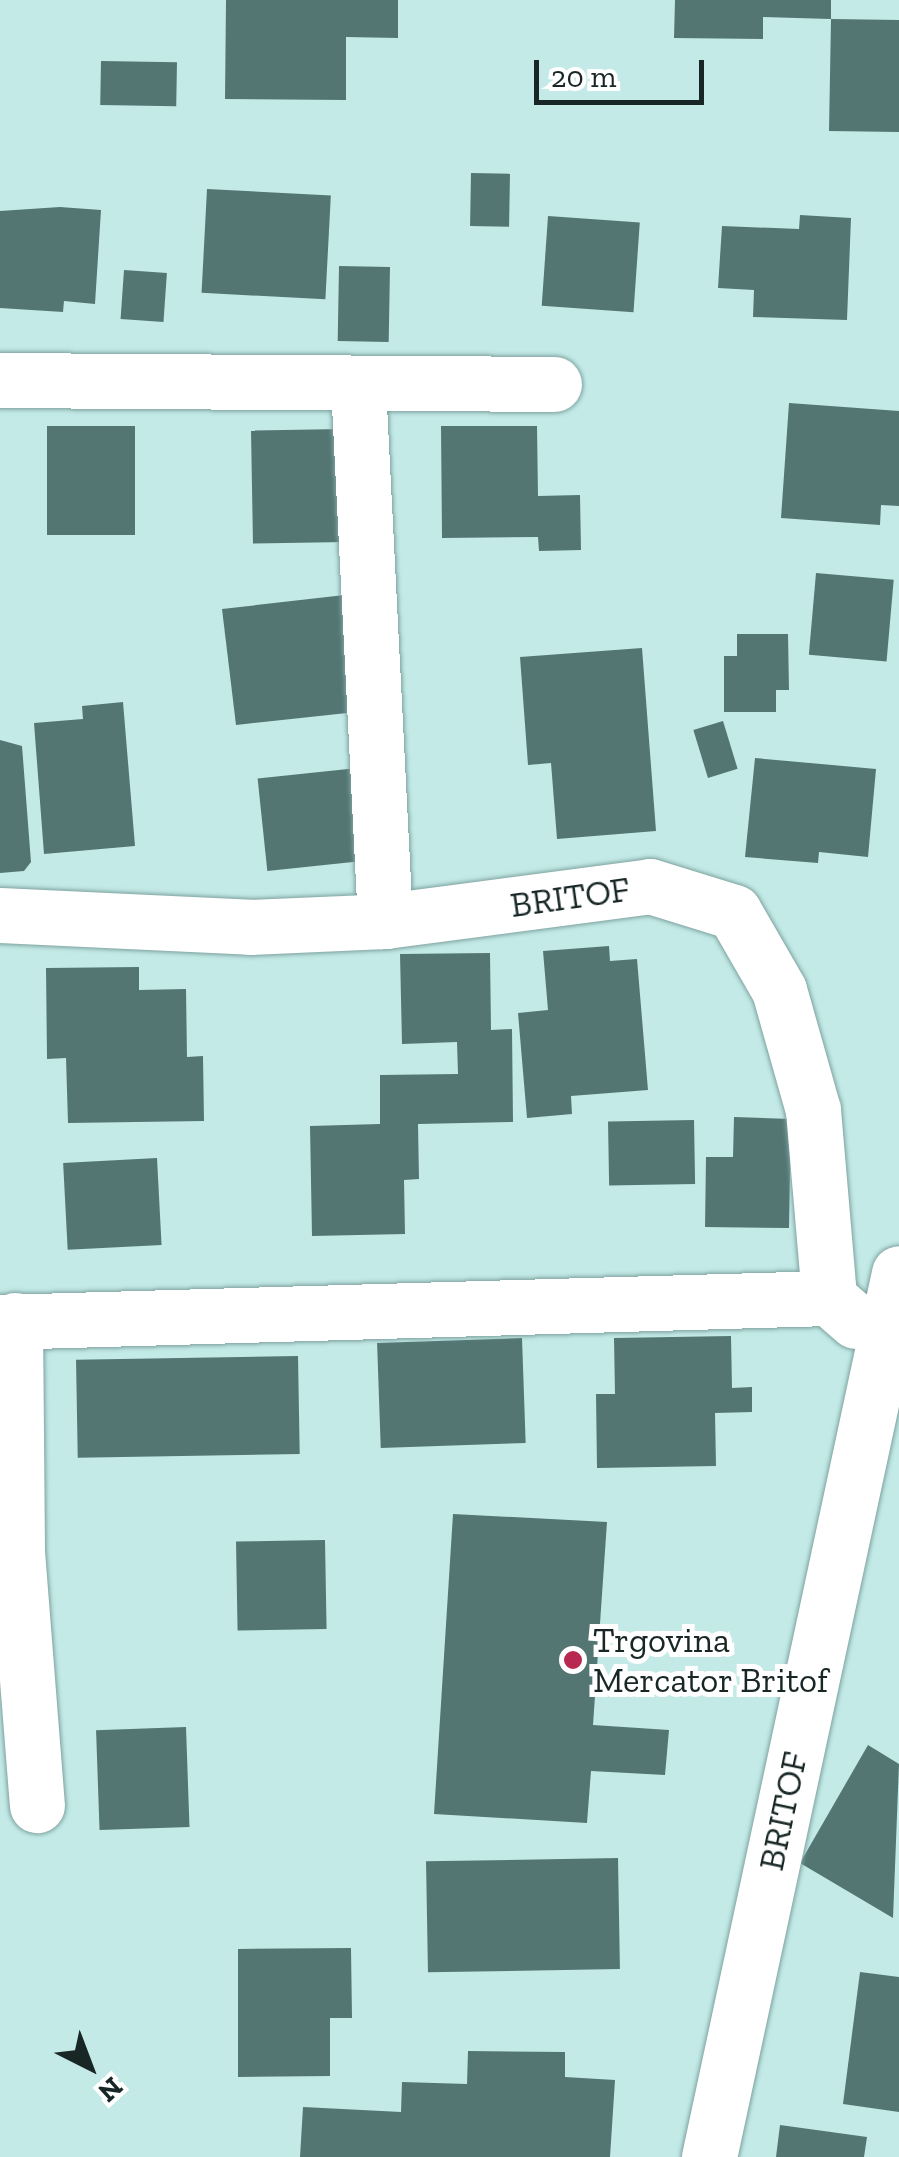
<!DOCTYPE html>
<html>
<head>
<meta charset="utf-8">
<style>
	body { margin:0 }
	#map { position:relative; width:899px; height:2157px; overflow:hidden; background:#c3eae7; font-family:"Zilla Slab",serif }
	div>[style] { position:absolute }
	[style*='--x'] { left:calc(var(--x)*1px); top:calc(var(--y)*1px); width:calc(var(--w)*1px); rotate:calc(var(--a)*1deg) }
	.building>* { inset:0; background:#537673; transform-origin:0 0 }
	.roads { filter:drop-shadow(0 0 2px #7ea29f) drop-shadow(0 0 2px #7ea29f) }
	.minor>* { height:55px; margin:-27.5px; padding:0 27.5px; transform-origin:27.5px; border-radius:27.5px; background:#fff }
	.dots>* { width:28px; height:28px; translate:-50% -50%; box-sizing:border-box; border:5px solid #fff; border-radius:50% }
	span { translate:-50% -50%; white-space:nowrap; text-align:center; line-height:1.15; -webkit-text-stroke:10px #fff; paint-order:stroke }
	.street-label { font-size:35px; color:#182726 }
	.poi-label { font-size:35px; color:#182726 }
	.left { translate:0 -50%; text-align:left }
	.north { position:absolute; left:40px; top:2017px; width:100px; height:100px; -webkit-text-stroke:8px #fff; paint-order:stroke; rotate:138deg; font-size:28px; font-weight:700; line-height:40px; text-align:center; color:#182726 }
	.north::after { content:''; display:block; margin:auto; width:35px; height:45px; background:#182726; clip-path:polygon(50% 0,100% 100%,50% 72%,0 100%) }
	.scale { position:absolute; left:534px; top:60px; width:170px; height:45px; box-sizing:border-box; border:5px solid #182726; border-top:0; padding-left:12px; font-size:30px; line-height:35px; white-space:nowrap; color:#182726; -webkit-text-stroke:8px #fff; paint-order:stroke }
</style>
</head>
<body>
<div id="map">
	<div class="building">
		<i style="clip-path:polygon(226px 0,398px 0,398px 38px,346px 37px,346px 100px,225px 99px)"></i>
		<i style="clip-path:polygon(675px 0,831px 0,831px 19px,899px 20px,899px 132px,829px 131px,831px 19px,763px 17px,763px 39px,674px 38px)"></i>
		<i style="left:101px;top:61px;width:76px;height:44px;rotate:1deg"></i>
		<i style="left:471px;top:173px;width:39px;height:53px;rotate:1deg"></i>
		<i style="left:207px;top:189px;width:124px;height:104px;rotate:3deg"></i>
		<i style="clip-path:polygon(60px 207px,101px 210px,95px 304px,64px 301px,63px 312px,0 308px,0 211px)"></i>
		<i style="clip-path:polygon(800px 215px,851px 218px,847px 320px,753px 317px,754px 290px,718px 288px,722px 226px,799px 229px)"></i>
		<i style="left:548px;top:216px;width:92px;height:90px;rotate:4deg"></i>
		<i style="left:339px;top:266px;width:51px;height:75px;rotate:1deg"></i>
		<i style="left:124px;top:270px;width:43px;height:49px;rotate:4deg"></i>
		<i style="clip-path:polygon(789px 403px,899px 411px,899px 506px,881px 505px,880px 525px,781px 518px)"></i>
		<i style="left:135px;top:426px;width:109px;height:88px;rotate:90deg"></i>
		<i style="clip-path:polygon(441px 426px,537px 426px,538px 496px,580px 495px,581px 550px,539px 551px,538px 537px,442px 538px)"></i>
		<i style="left:344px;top:429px;width:113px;height:93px;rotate:89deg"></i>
		<i style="left:816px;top:573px;width:78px;height:82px;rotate:5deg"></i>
		<i style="clip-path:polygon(380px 591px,347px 713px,236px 725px,222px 609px)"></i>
		<i style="clip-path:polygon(737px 634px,788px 634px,789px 690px,776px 690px,776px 712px,724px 712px,724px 656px,737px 656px)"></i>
		<i style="clip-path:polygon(642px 648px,656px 831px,557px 839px,551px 763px,528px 765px,520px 657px)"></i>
		<i style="clip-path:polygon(123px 702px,135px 846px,44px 854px,34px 723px,83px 719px,82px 706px)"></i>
		<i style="left:723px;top:721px;width:50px;height:31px;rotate:73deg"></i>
		<i style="clip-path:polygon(0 740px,22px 746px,31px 862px,24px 871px,0 873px)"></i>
		<i style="clip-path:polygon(755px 758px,876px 769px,868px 857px,819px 852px,818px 863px,745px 857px)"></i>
		<i style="left:367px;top:767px;width:93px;height:110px;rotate:84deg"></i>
		<i style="clip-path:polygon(609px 946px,610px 961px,637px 959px,648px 1090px,571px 1096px,572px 1114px,527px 1118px,518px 1013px,548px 1010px,543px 951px)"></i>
		<i style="clip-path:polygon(490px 953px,491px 1030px,512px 1029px,513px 1122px,418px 1124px,419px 1179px,404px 1180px,405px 1234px,312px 1236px,310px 1126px,380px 1124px,380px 1075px,458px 1074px,457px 1042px,402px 1044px,400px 954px)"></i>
		<i style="clip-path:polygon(139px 967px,139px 990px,186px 989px,187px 1057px,203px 1056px,204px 1121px,68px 1123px,66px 1058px,47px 1059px,46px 968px)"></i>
		<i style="clip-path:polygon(734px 1117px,791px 1119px,789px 1228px,705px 1227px,706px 1157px,733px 1157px)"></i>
		<i style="left:694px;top:1120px;width:64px;height:86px;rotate:89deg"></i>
		<i style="left:157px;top:1158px;width:87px;height:94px;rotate:87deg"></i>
		<i style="clip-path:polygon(731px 1336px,732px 1388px,752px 1387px,752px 1412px,715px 1413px,716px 1466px,597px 1468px,596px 1394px,615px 1394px,614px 1338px)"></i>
		<i style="left:522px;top:1338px;width:105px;height:145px;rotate:88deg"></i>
		<i style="left:298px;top:1356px;width:98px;height:222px;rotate:89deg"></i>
		<i style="clip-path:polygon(453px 1514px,607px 1522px,593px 1725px,669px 1730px,665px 1775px,591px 1771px,587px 1823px,434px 1814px)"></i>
		<i style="left:325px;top:1540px;width:89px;height:89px;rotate:89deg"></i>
		<i style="left:186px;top:1727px;width:100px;height:90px;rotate:88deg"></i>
		<i style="clip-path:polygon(868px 1745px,899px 1764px,893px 1918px,800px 1863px)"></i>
		<i style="left:618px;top:1858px;width:111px;height:192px;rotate:89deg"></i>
		<i style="clip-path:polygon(351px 1948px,352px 2018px,330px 2018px,330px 2076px,238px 2077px,238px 1949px)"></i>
		<i style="clip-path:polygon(860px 1972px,899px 1977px,899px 2112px,843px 2104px)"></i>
		<i style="clip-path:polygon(468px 2051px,565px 2052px,565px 2077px,615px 2080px,610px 2157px,300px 2157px,303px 2107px,401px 2112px,402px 2082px,467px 2084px)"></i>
		<i style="clip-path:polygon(780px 2125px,867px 2137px,864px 2157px,776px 2157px)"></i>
	</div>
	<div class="roads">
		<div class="minor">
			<i style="--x:0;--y:380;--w:554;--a:0.41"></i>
			<i style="--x:358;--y:385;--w:537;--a:87.12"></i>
			<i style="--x:0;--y:915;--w:250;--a:2.7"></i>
			<i style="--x:250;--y:927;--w:135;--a:-2.5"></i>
			<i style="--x:385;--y:921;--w:267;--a:-7.5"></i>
			<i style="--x:650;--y:886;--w:88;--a:17.2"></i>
			<i style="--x:734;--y:912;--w:90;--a:60"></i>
			<i style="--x:779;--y:990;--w:125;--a:74.2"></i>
			<i style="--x:813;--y:1110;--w:189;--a:85.1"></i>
			<i style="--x:15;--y:1320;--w:232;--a:89.5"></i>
			<i style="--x:17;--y:1552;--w:254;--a:85.5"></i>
			<i style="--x:0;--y:1322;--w:829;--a:-1.66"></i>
			<i style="--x:829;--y:1298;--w:35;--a:41"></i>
			<i style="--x:709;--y:2157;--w:904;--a:-77.87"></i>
		</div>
	</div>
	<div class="dots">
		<i style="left:573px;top:1660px;background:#b92850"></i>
	</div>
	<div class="street-label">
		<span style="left:570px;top:897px;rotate:-8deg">BRITOF</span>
		<span style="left:783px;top:1811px;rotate:-78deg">BRITOF</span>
	</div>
	<div class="poi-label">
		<span class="left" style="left:593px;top:1660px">Trgovina<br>Mercator Britof</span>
	</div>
	<div class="north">N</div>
	<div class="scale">20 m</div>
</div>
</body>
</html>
